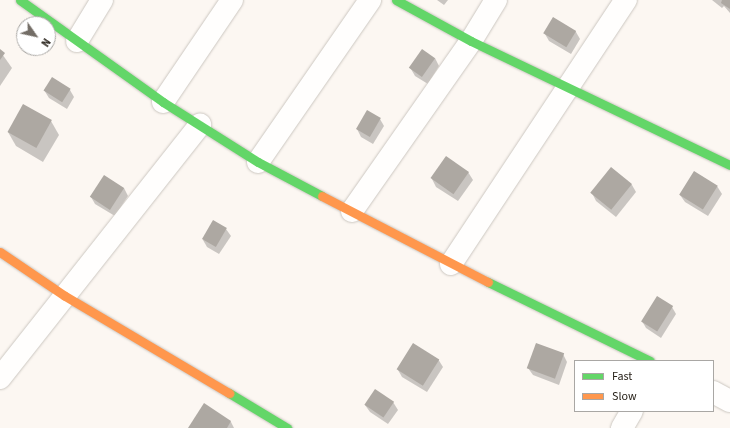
<!DOCTYPE html>
<html>
<head>
<meta charset="utf-8">
<style>
	body { margin:0 }
	#map { position:relative; width:730px; height:428px; overflow:hidden; background:#fcf7f2; font-family:"Source Sans 3",sans-serif }
	div>[style] { position:absolute }
	[style*='--x'] { left:calc(var(--x)*1px); top:calc(var(--y)*1px); width:calc(var(--w)*1px); rotate:calc(var(--a)*1deg) }
	.shadow>* { inset:0; background:#0003 }
	.building>* { inset:0; background:#ada8a2; transform-origin:0 0 }
	.roads { filter:drop-shadow(0 0 1px #ccc7c1) drop-shadow(0 0 1px #ccc7c1) }
	.street>* { height:22px; margin:-11px; padding:0 11px; transform-origin:11px; border-radius:11px; background:#fffefd }
	.fast>* { height:9px; margin:-4.5px; padding:0 4.5px; transform-origin:4.5px; border-radius:4.5px; background:#63d668 }
	.slow>* { height:9px; margin:-4.5px; padding:0 4.5px; transform-origin:4.5px; border-radius:4.5px; background:#ff974d }
	span { translate:-50% -50%; white-space:nowrap; text-align:center; line-height:1.15; -webkit-text-stroke:4px #fff; paint-order:stroke }
	.legend { position:absolute; left:574px; top:360px; width:140px; height:52px; box-sizing:border-box; background:#fff; border:1px solid #a9a7a4; margin:0; padding:5px 7px; list-style:none; font-size:12px; color:#29231b }
	.legend li { display:flex; align-items:center; gap:8px; height:20px }
	.legend b { width:20px; border:1px solid #a9a7a4 }
	.north { position:absolute; left:16px; top:16px; width:40px; height:40px; box-sizing:border-box; background:#fff; border:1px solid #a9a7a4; border-radius:50%; rotate:124deg; font-size:11px; font-weight:700; line-height:16px; text-align:center; color:#29231b }
	.north::after { content:''; display:block; margin:auto; width:14px; height:18px; background:#736d66; clip-path:polygon(50% 0,100% 100%,50% 72%,0 100%) }
</style>
</head>
<body>
<div id="map">
	<div class="shadow">
		<i style="clip-path:polygon(437px 0,448px 0,444px 5px)"></i>
		<i style="clip-path:polygon(712px 0,730px 0,730px 13px,724px 6px,722px 8px)"></i>
		<i style="clip-path:polygon(554px 19px,576px 32px,580px 39px,571px 54px,549px 41px,545px 34px)"></i>
		<i style="clip-path:polygon(0 51px,12px 68px,0 86px)"></i>
		<i style="clip-path:polygon(435px 58px,439px 66px,428px 84px,415px 76px,411px 69px)"></i>
		<i style="clip-path:polygon(44px 90px,70px 90px,74px 97px,67px 109px,49px 98px)"></i>
		<i style="clip-path:polygon(380px 119px,384px 126px,373px 144px,361px 137px,357px 129px)"></i>
		<i style="clip-path:polygon(51px 121px,59px 135px,43px 162px,16px 146px,8px 132px)"></i>
		<i style="clip-path:polygon(611px 169px,632px 185px,636px 192px,616px 217px,596px 201px,592px 193px)"></i>
		<i style="clip-path:polygon(468px 172px,473px 180px,458px 201px,436px 187px,432px 179px)"></i>
		<i style="clip-path:polygon(717px 186px,722px 194px,708px 216px,685px 202px,680px 195px)"></i>
		<i style="clip-path:polygon(124px 188px,128px 196px,115px 216px,95px 204px,91px 197px)"></i>
		<i style="clip-path:polygon(226px 229px,231px 236px,219px 254px,207px 247px,203px 240px)"></i>
		<i style="clip-path:polygon(672px 307px,676px 314px,661px 338px,646px 328px,642px 321px)"></i>
		<i style="clip-path:polygon(563px 354px,567px 362px,559px 385px,533px 375px,528px 368px)"></i>
		<i style="clip-path:polygon(438px 359px,443px 367px,427px 392px,402px 377px,398px 370px)"></i>
		<i style="clip-path:polygon(393px 402px,398px 410px,388px 424px,370px 412px,365px 405px)"></i>
		<i style="clip-path:polygon(204px 405px,231px 422px,234px 428px,189px 428px)"></i>
	</div>
	<div class="building">
		<i style="clip-path:polygon(722px 0,730px 0,730px 9px,721px 3px)"></i>
		<i style="left:553px;top:17px;width:27px;height:19px;rotate:31deg"></i>
		<i style="clip-path:polygon(0 49px,5px 53px,0 60px)"></i>
		<i style="left:422px;top:49px;width:16px;height:23px;rotate:35deg"></i>
		<i style="left:52px;top:77px;width:22px;height:16px;rotate:32deg"></i>
		<i style="left:23px;top:104px;width:33px;height:32px;rotate:29deg"></i>
		<i style="left:367px;top:110px;width:16px;height:22px;rotate:30deg"></i>
		<i style="left:446px;top:156px;width:28px;height:27px;rotate:35deg"></i>
		<i style="left:611px;top:167px;width:27px;height:33px;rotate:39deg"></i>
		<i style="left:694px;top:171px;width:28px;height:28px;rotate:32deg"></i>
		<i style="left:104px;top:175px;width:24px;height:26px;rotate:33deg"></i>
		<i style="left:213px;top:220px;width:16px;height:22px;rotate:30deg"></i>
		<i style="left:657px;top:296px;width:19px;height:30px;rotate:32deg"></i>
		<i style="left:413px;top:343px;width:31px;height:31px;rotate:32deg"></i>
		<i style="left:536px;top:343px;width:30px;height:27px;rotate:20deg"></i>
		<i style="left:375px;top:389px;width:23px;height:19px;rotate:34deg"></i>
		<i style="clip-path:polygon(204px 403px,231px 421px,227px 428px,188px 428px)"></i>
	</div>
	<div class="roads">
		<div class="street">
			<i style="--x:77;--y:41;--w:48;--a:-58.6"></i>
			<i style="--x:163;--y:102;--w:123;--a:-55.9"></i>
			<i style="--x:258;--y:162;--w:197;--a:-55.3"></i>
			<i style="--x:352;--y:211;--w:208;--a:-55"></i>
			<i style="--x:471;--y:41;--w:48;--a:-58.6"></i>
			<i style="--x:451;--y:264;--w:317;--a:-56.5"></i>
			<i style="--x:0;--y:378;--w:323;--a:-51.7"></i>
			<i style="--x:713;--y:392;--w:19;--a:28"></i>
			<i style="--x:622;--y:428;--w:20;--a:-60"></i>
		</div>
		<div class="fast">
			<i style="--x:20;--y:0;--w:176;--a:35.5"></i>
			<i style="--x:163;--y:102;--w:112;--a:32.3"></i>
			<i style="--x:258;--y:162;--w:72;--a:28"></i>
			<i style="--x:396;--y:0;--w:85;--a:28.7"></i>
			<i style="--x:471;--y:41;--w:287;--a:25.6"></i>
			<i style="--x:488;--y:282;--w:180;--a:26"></i>
			<i style="--x:229;--y:393;--w:68;--a:31.1"></i>
		</div>
		<div class="slow">
			<i style="--x:322;--y:196;--w:187;--a:27.4"></i>
			<i style="--x:0;--y:252;--w:78;--a:34.1"></i>
			<i style="--x:65;--y:296;--w:191;--a:30.6"></i>
		</div>
	</div>
	<ul class="legend">
	<li><b style="height:5px;background:#63d668"></b>Fast</li>
	<li><b style="height:5px;background:#ff974d"></b>Slow</li>
	</ul>
	<div class="north">N</div>
</div>
</body>
</html>
